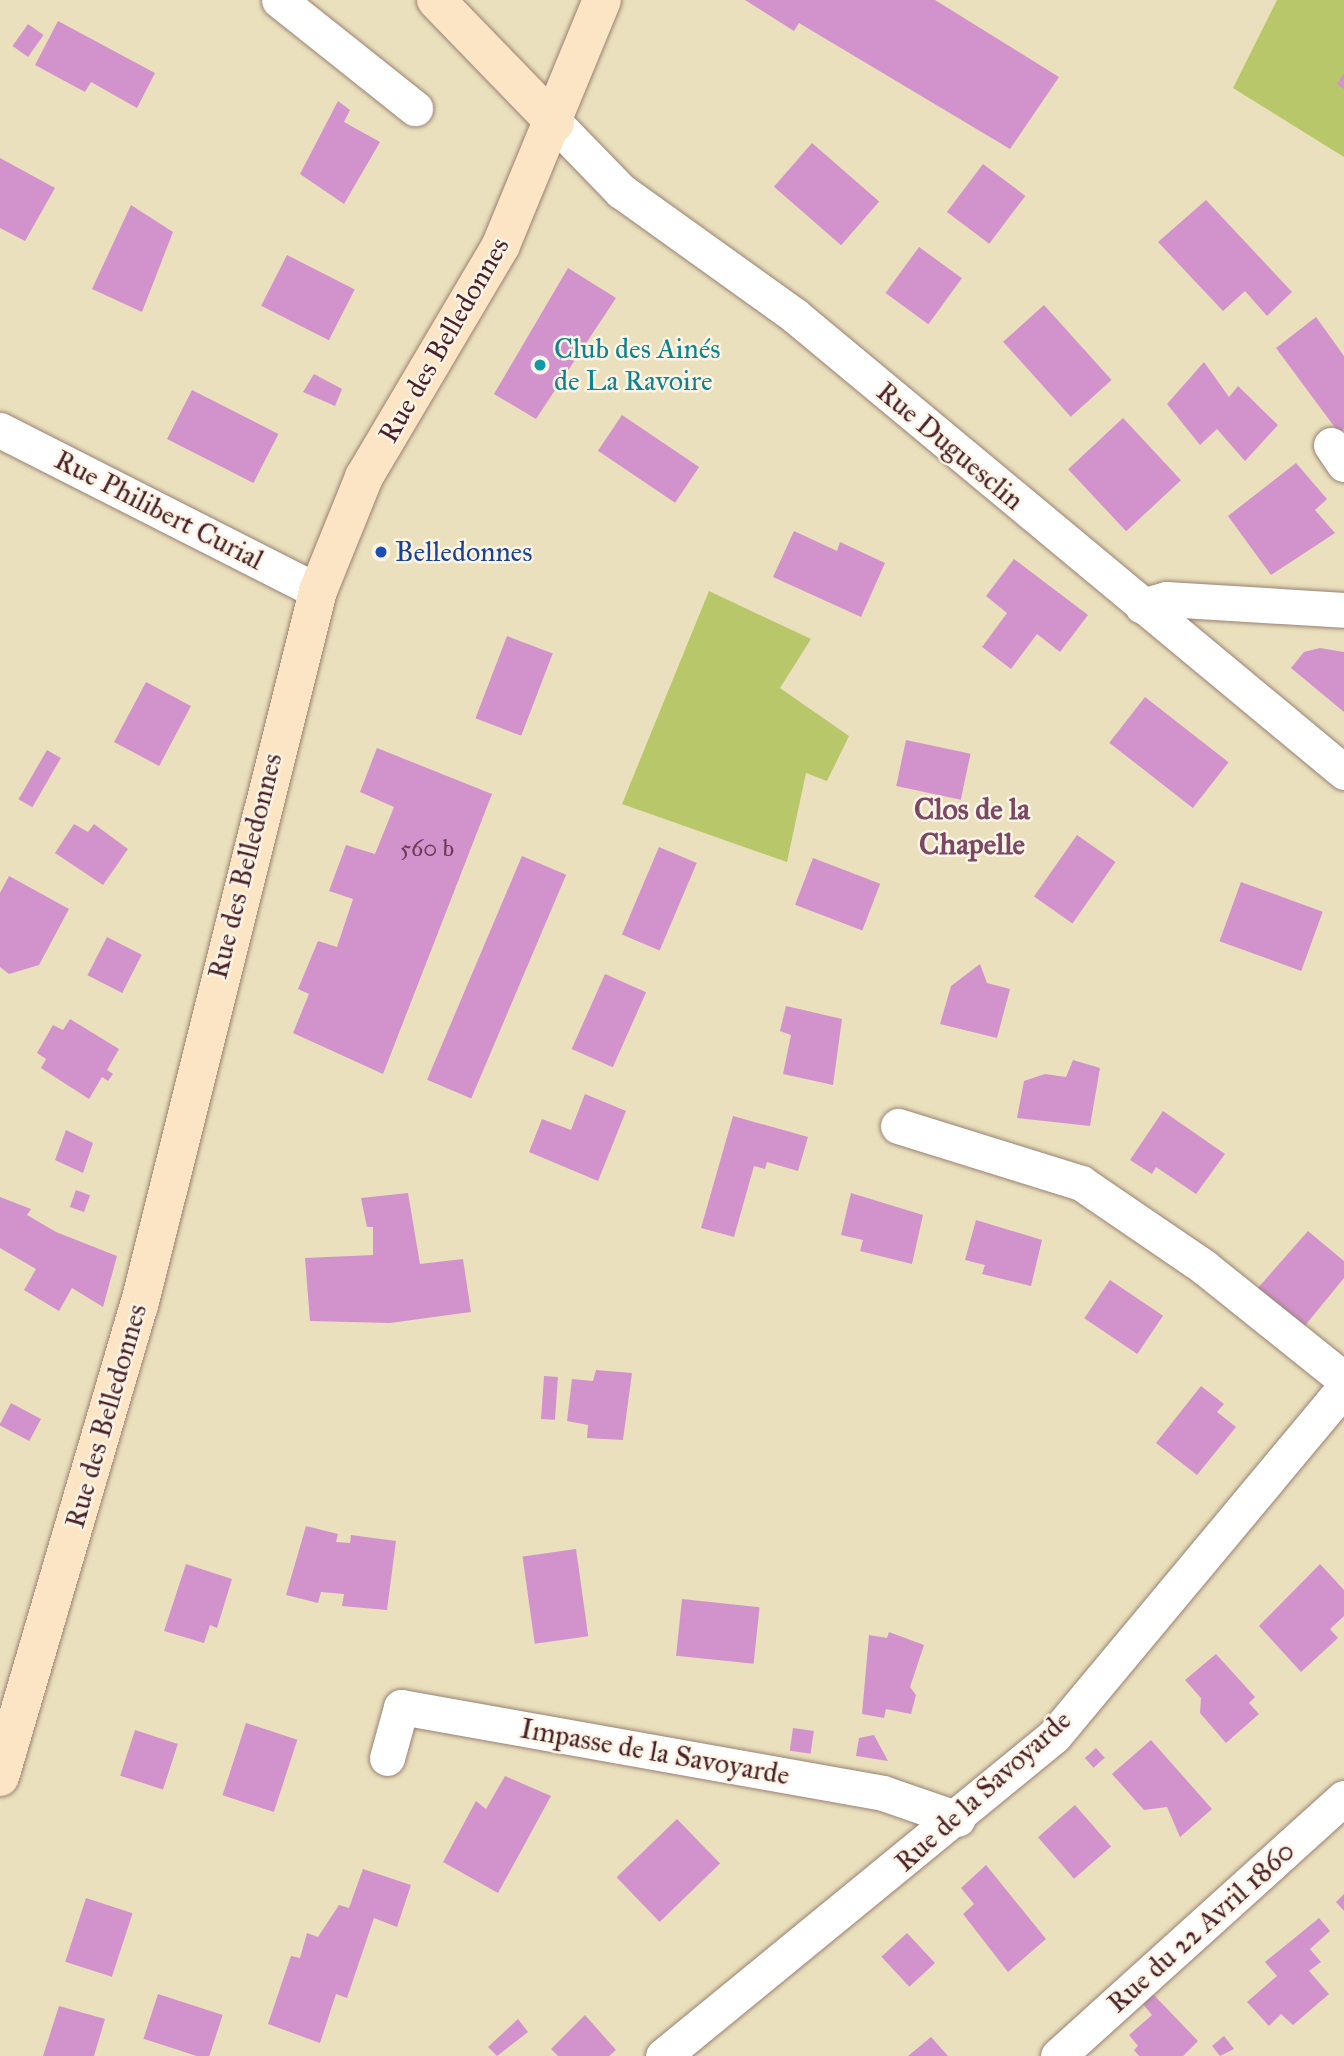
<!DOCTYPE html>
<html>
<head>
<meta charset="utf-8">
<style>
	body { margin:0 }
	#map { position:relative; width:1344px; height:2056px; overflow:hidden; background:#eae0bd; font-family:"IM FELL Great Primer",serif }
	div>[style] { position:absolute }
	[style*='--x'] { left:calc(var(--x)*1px); top:calc(var(--y)*1px); width:calc(var(--w)*1px); rotate:calc(var(--a)*1deg) }
	.green>* { inset:0; background:#b7c76a }
	.building>* { inset:0; background:#d293cd; transform-origin:0 0 }
	.roads { filter:drop-shadow(0 0 2px #9a8074) drop-shadow(0 0 2px #9a8074) }
	.street>* { height:35px; margin:-17.5px; padding:0 17.5px; transform-origin:17.5px; border-radius:17.5px; background:#fff }
	.secondary>* { height:38px; margin:-19px; padding:0 19px; transform-origin:19px; border-radius:19px; background:#fce5c4 }
	.dots>* { width:19px; height:19px; translate:-50% -50%; box-sizing:border-box; border:4px solid #fcf5e5; border-radius:50% }
	span { translate:-50% -50%; white-space:nowrap; text-align:center; line-height:1.15; -webkit-text-stroke:5px #fcf5e5; paint-order:stroke }
	.number-label { font-size:24px; color:#6c3c54 }
	.number-label span { -webkit-text-stroke-width:0 }
	.street-label { font-size:28px; color:#4a1f2b }
	.culture-label { font-size:28px; color:#0d838f }
	.left { translate:0 -50%; text-align:left }
	.transit-label { font-size:28px; color:#164399 }
	.neighbourhood-label { font-size:30px; color:#7a4864; font-weight:700 }
</style>
</head>
<body>
<div id="map">
	<div class="green">
		<i style="clip-path:polygon(1277px 0,1344px 0,1344px 157px,1233px 88px)"></i>
		<i style="clip-path:polygon(709px 591px,811px 639px,780px 688px,849px 736px,827px 781px,806px 773px,787px 862px,622px 804px)"></i>
	</div>
	<div class="building">
		<i style="clip-path:polygon(745px 0,935px 0,1059px 77px,1010px 149px,799px 23px,794px 31px)"></i>
		<i style="clip-path:polygon(58px 21px,155px 73px,137px 108px,91px 82px,85px 92px,35px 65px)"></i>
		<i style="left:28px;top:24px;width:19px;height:27px;rotate:35deg"></i>
		<i style="clip-path:polygon(1344px 73px,1344px 89px,1337px 84px)"></i>
		<i style="clip-path:polygon(338px 101px,350px 110px,344px 122px,380px 142px,344px 204px,300px 174px)"></i>
		<i style="left:812px;top:143px;width:89px;height:58px;rotate:41deg"></i>
		<i style="clip-path:polygon(0 158px,55px 188px,25px 241px,0 228px)"></i>
		<i style="left:983px;top:164px;width:53px;height:60px;rotate:37deg"></i>
		<i style="clip-path:polygon(1206px 200px,1292px 292px,1267px 316px,1245px 291px,1223px 311px,1158px 242px)"></i>
		<i style="clip-path:polygon(131px 205px,173px 232px,142px 312px,92px 289px)"></i>
		<i style="left:919px;top:247px;width:53px;height:57px;rotate:36deg"></i>
		<i style="left:287px;top:255px;width:76px;height:57px;rotate:27deg"></i>
		<i style="clip-path:polygon(568px 268px,616px 298px,536px 419px,494px 394px)"></i>
		<i style="left:1044px;top:305px;width:101px;height:55px;rotate:48deg"></i>
		<i style="clip-path:polygon(1316px 317px,1344px 356px,1344px 429px,1339px 433px,1276px 348px)"></i>
		<i style="clip-path:polygon(1204px 362px,1229px 397px,1238px 386px,1278px 425px,1245px 461px,1217px 429px,1200px 445px,1167px 404px)"></i>
		<i style="clip-path:polygon(314px 374px,342px 389px,335px 406px,303px 392px)"></i>
		<i style="left:192px;top:390px;width:97px;height:55px;rotate:27deg"></i>
		<i style="left:622px;top:415px;width:93px;height:43px;rotate:34deg"></i>
		<i style="left:1123px;top:418px;width:85px;height:75px;rotate:47deg"></i>
		<i style="clip-path:polygon(1296px 463px,1327px 499px,1315px 510px,1335px 533px,1271px 575px,1228px 516px)"></i>
		<i style="clip-path:polygon(794px 531px,837px 551px,840px 542px,885px 563px,861px 617px,773px 577px)"></i>
		<i style="clip-path:polygon(1014px 559px,1088px 615px,1060px 652px,1037px 634px,1011px 669px,982px 647px,1007px 613px,986px 596px)"></i>
		<i style="left:507px;top:636px;width:49px;height:88px;rotate:21deg"></i>
		<i style="clip-path:polygon(1320px 648px,1344px 652px,1344px 712px,1291px 668px,1304px 652px)"></i>
		<i style="left:146px;top:682px;width:51px;height:68px;rotate:28deg"></i>
		<i style="left:1145px;top:697px;width:106px;height:58px;rotate:38deg"></i>
		<i style="left:906px;top:740px;width:66px;height:47px;rotate:12deg"></i>
		<i style="clip-path:polygon(377px 748px,492px 794px,383px 1074px,293px 1033px,309px 994px,298px 989px,318px 941px,337px 947px,353px 899px,329px 891px,346px 845px,375px 854px,394px 807px,360px 792px)"></i>
		<i style="left:47px;top:750px;width:16px;height:57px;rotate:30deg"></i>
		<i style="clip-path:polygon(74px 824px,88px 832px,94px 824px,128px 849px,103px 885px,55px 853px)"></i>
		<i style="left:1077px;top:835px;width:47px;height:75px;rotate:35deg"></i>
		<i style="left:659px;top:847px;width:41px;height:95px;rotate:23deg"></i>
		<i style="left:522px;top:856px;width:48px;height:243px;rotate:23deg"></i>
		<i style="left:813px;top:858px;width:72px;height:50px;rotate:21deg"></i>
		<i style="clip-path:polygon(9px 876px,69px 909px,39px 965px,9px 974px,0 967px,0 893px)"></i>
		<i style="left:1241px;top:882px;width:87px;height:63px;rotate:20deg"></i>
		<i style="left:107px;top:937px;width:39px;height:43px;rotate:27deg"></i>
		<i style="clip-path:polygon(980px 964px,987px 983px,1010px 989px,997px 1038px,940px 1024px,951px 986px)"></i>
		<i style="left:605px;top:974px;width:45px;height:82px;rotate:24deg"></i>
		<i style="clip-path:polygon(786px 1006px,842px 1019px,833px 1085px,783px 1074px,791px 1035px,780px 1031px)"></i>
		<i style="clip-path:polygon(70px 1019px,119px 1049px,107px 1070px,113px 1074px,108px 1081px,102px 1077px,89px 1099px,41px 1068px,46px 1059px,37px 1053px,53px 1025px,63px 1030px)"></i>
		<i style="clip-path:polygon(1073px 1060px,1100px 1068px,1090px 1126px,1017px 1118px,1024px 1081px,1045px 1074px,1066px 1077px)"></i>
		<i style="clip-path:polygon(585px 1094px,626px 1111px,598px 1181px,529px 1152px,542px 1119px,571px 1130px)"></i>
		<i style="clip-path:polygon(1163px 1111px,1225px 1154px,1196px 1194px,1156px 1167px,1152px 1174px,1130px 1160px)"></i>
		<i style="clip-path:polygon(733px 1116px,808px 1137px,798px 1171px,767px 1162px,765px 1169px,754px 1166px,734px 1237px,701px 1228px)"></i>
		<i style="clip-path:polygon(66px 1130px,93px 1143px,83px 1173px,55px 1160px)"></i>
		<i style="left:76px;top:1190px;width:15px;height:18px;rotate:20deg"></i>
		<i style="clip-path:polygon(408px 1193px,420px 1264px,463px 1259px,471px 1312px,390px 1323px,310px 1321px,305px 1258px,373px 1255px,373px 1227px,367px 1227px,361px 1198px)"></i>
		<i style="clip-path:polygon(851px 1193px,923px 1215px,912px 1264px,860px 1251px,863px 1240px,841px 1235px)"></i>
		<i style="clip-path:polygon(0 1197px,31px 1209px,27px 1215px,56px 1232px,117px 1256px,103px 1307px,72px 1288px,59px 1311px,24px 1290px,36px 1269px,0 1248px)"></i>
		<i style="clip-path:polygon(976px 1220px,1042px 1240px,1031px 1286px,982px 1274px,985px 1265px,965px 1260px)"></i>
		<i style="clip-path:polygon(1308px 1231px,1344px 1261px,1344px 1278px,1303px 1328px,1257px 1289px)"></i>
		<i style="left:1110px;top:1280px;width:64px;height:46px;rotate:34deg"></i>
		<i style="clip-path:polygon(596px 1370px,632px 1373px,623px 1440px,587px 1438px,588px 1425px,567px 1421px,572px 1379px,593px 1381px)"></i>
		<i style="left:544px;top:1376px;width:14px;height:43px;rotate:4deg"></i>
		<i style="clip-path:polygon(1201px 1386px,1224px 1404px,1217px 1412px,1236px 1427px,1197px 1475px,1156px 1443px)"></i>
		<i style="left:11px;top:1403px;width:34px;height:25px;rotate:28deg"></i>
		<i style="clip-path:polygon(306px 1526px,338px 1534px,336px 1542px,350px 1543px,351px 1535px,396px 1541px,387px 1610px,342px 1606px,344px 1594px,321px 1592px,318px 1603px,286px 1595px)"></i>
		<i style="left:576px;top:1549px;width:88px;height:54px;rotate:82deg"></i>
		<i style="clip-path:polygon(186px 1564px,232px 1579px,217px 1628px,210px 1625px,204px 1643px,164px 1631px)"></i>
		<i style="clip-path:polygon(1320px 1564px,1344px 1590px,1344px 1616px,1330px 1629px,1338px 1638px,1301px 1672px,1259px 1626px)"></i>
		<i style="left:682px;top:1599px;width:78px;height:57px;rotate:6deg"></i>
		<i style="clip-path:polygon(889px 1632px,924px 1645px,910px 1687px,916px 1695px,911px 1714px,886px 1709px,884px 1718px,862px 1714px,869px 1635px,887px 1638px)"></i>
		<i style="clip-path:polygon(1216px 1654px,1255px 1697px,1249px 1703px,1259px 1714px,1226px 1743px,1200px 1713px,1201px 1698px,1185px 1680px)"></i>
		<i style="left:246px;top:1723px;width:54px;height:76px;rotate:18deg"></i>
		<i style="left:793px;top:1728px;width:21px;height:23px;rotate:8deg"></i>
		<i style="left:135px;top:1730px;width:45px;height:48px;rotate:18deg"></i>
		<i style="clip-path:polygon(874px 1735px,888px 1761px,856px 1756px,859px 1738px)"></i>
		<i style="clip-path:polygon(1151px 1740px,1212px 1809px,1180px 1837px,1167px 1807px,1144px 1810px,1112px 1774px)"></i>
		<i style="left:1096px;top:1748px;width:13px;height:15px;rotate:48deg"></i>
		<i style="clip-path:polygon(505px 1776px,551px 1796px,498px 1893px,443px 1862px,476px 1801px,486px 1809px)"></i>
		<i style="left:1075px;top:1805px;width:55px;height:49px;rotate:49deg"></i>
		<i style="left:677px;top:1819px;width:62px;height:84px;rotate:46deg"></i>
		<i style="clip-path:polygon(986px 1865px,1046px 1939px,1008px 1972px,963px 1914px,974px 1904px,961px 1888px)"></i>
		<i style="clip-path:polygon(363px 1869px,411px 1885px,397px 1927px,374px 1918px,347px 1998px,336px 1994px,320px 2043px,268px 2024px,291px 1956px,300px 1958px,307px 1933px,318px 1937px,339px 1905px,349px 1908px)"></i>
		<i style="clip-path:polygon(1344px 1894px,1344px 1911px,1336px 1902px)"></i>
		<i style="left:86px;top:1898px;width:49px;height:67px;rotate:18deg"></i>
		<i style="clip-path:polygon(1319px 1918px,1330px 1931px,1310px 1949px,1321px 1962px,1309px 1971px,1329px 1994px,1293px 2025px,1281px 2014px,1269px 2026px,1247px 2002px,1277px 1976px,1265px 1962px)"></i>
		<i style="left:907px;top:1933px;width:41px;height:35px;rotate:47deg"></i>
		<i style="clip-path:polygon(1152px 1993px,1198px 2041px,1183px 2056px,1139px 2056px,1134px 2050px,1138px 2046px,1129px 2035px,1152px 2015px,1142px 2003px)"></i>
		<i style="left:158px;top:1994px;width:68px;height:47px;rotate:18deg"></i>
		<i style="clip-path:polygon(59px 2006px,105px 2019px,94px 2056px,43px 2056px)"></i>
		<i style="clip-path:polygon(585px 2015px,616px 2050px,609px 2056px,558px 2056px,551px 2049px)"></i>
		<i style="clip-path:polygon(518px 2019px,528px 2032px,497px 2056px,488px 2047px)"></i>
		<i style="clip-path:polygon(1224px 2036px,1234px 2049px,1220px 2056px,1212px 2046px)"></i>
		<i style="clip-path:polygon(931px 2037px,948px 2056px,908px 2056px)"></i>
	</div>
	<div class="roads">
		<div class="street">
			<i style="--x:279;--y:0;--w:174;--a:38.5"></i>
			<i style="--x:555;--y:123;--w:95;--a:45.9"></i>
			<i style="--x:621;--y:191;--w:213;--a:35.6"></i>
			<i style="--x:794;--y:315;--w:715;--a:39.72"></i>
			<i style="--x:0;--y:430;--w:356;--a:26.9"></i>
			<i style="--x:1331;--y:445;--w:23;--a:56"></i>
			<i style="--x:1142;--y:606;--w:25;--a:-16"></i>
			<i style="--x:1166;--y:599;--w:178;--a:3.5"></i>
			<i style="--x:898;--y:1126;--w:192;--a:17.3"></i>
			<i style="--x:1081;--y:1183;--w:149;--a:34.3"></i>
			<i style="--x:1204;--y:1267;--w:179;--a:38.7"></i>
			<i style="--x:387;--y:1758;--w:53;--a:-74.6"></i>
			<i style="--x:401;--y:1707;--w:490;--a:10.1"></i>
			<i style="--x:883;--y:1793;--w:79;--a:19.1"></i>
			<i style="--x:663;--y:2056;--w:505;--a:-39.3"></i>
			<i style="--x:1054;--y:1736;--w:453;--a:-50.2"></i>
			<i style="--x:1058;--y:2056;--w:385;--a:-42.1"></i>
		</div>
		<div class="secondary">
			<i style="--x:436;--y:0;--w:171;--a:45.9"></i>
			<i style="--x:0;--y:1777;--w:491;--a:-73.6"></i>
			<i style="--x:139;--y:1306;--w:737;--a:-75.94"></i>
			<i style="--x:318;--y:591;--w:123;--a:-68"></i>
			<i style="--x:364;--y:477;--w:269;--a:-59.4"></i>
			<i style="--x:501;--y:245;--w:265;--a:-67.6"></i>
		</div>
	</div>
	<div class="dots">
		<i style="left:540px;top:365px;background:#0f9aa8"></i>
		<i style="left:381px;top:552px;background:#1a4fb4"></i>
	</div>
	<div class="number-label">
		<span style="left:427px;top:849px">560 b</span>
	</div>
	<div class="street-label">
		<span style="left:444px;top:340px;rotate:-60deg">Rue des Belledonnes</span>
		<span style="left:950px;top:446px;rotate:40deg">Rue Duguesclin</span>
		<span style="left:159px;top:510px;rotate:27deg">Rue Philibert Curial</span>
		<span style="left:245px;top:866px;rotate:-76deg">Rue des Belledonnes</span>
		<span style="left:106px;top:1416px;rotate:-74deg">Rue des Belledonnes</span>
		<span style="left:655px;top:1752px;rotate:10deg">Impasse de la Savoyarde</span>
		<span style="left:983px;top:1791px;rotate:-42deg">Rue de la Savoyarde</span>
		<span style="left:1201px;top:1927px;rotate:-42deg">Rue du 22 Avril 1860</span>
	</div>
	<div class="culture-label">
		<span class="left" style="left:554px;top:365px">Club des Ainés<br>de La Ravoire</span>
	</div>
	<div class="transit-label">
		<span class="left" style="left:395px;top:552px">Belledonnes</span>
	</div>
	<div class="neighbourhood-label">
		<span style="left:972px;top:826px">Clos de la<br>Chapelle</span>
	</div>
</div>
</body>
</html>
